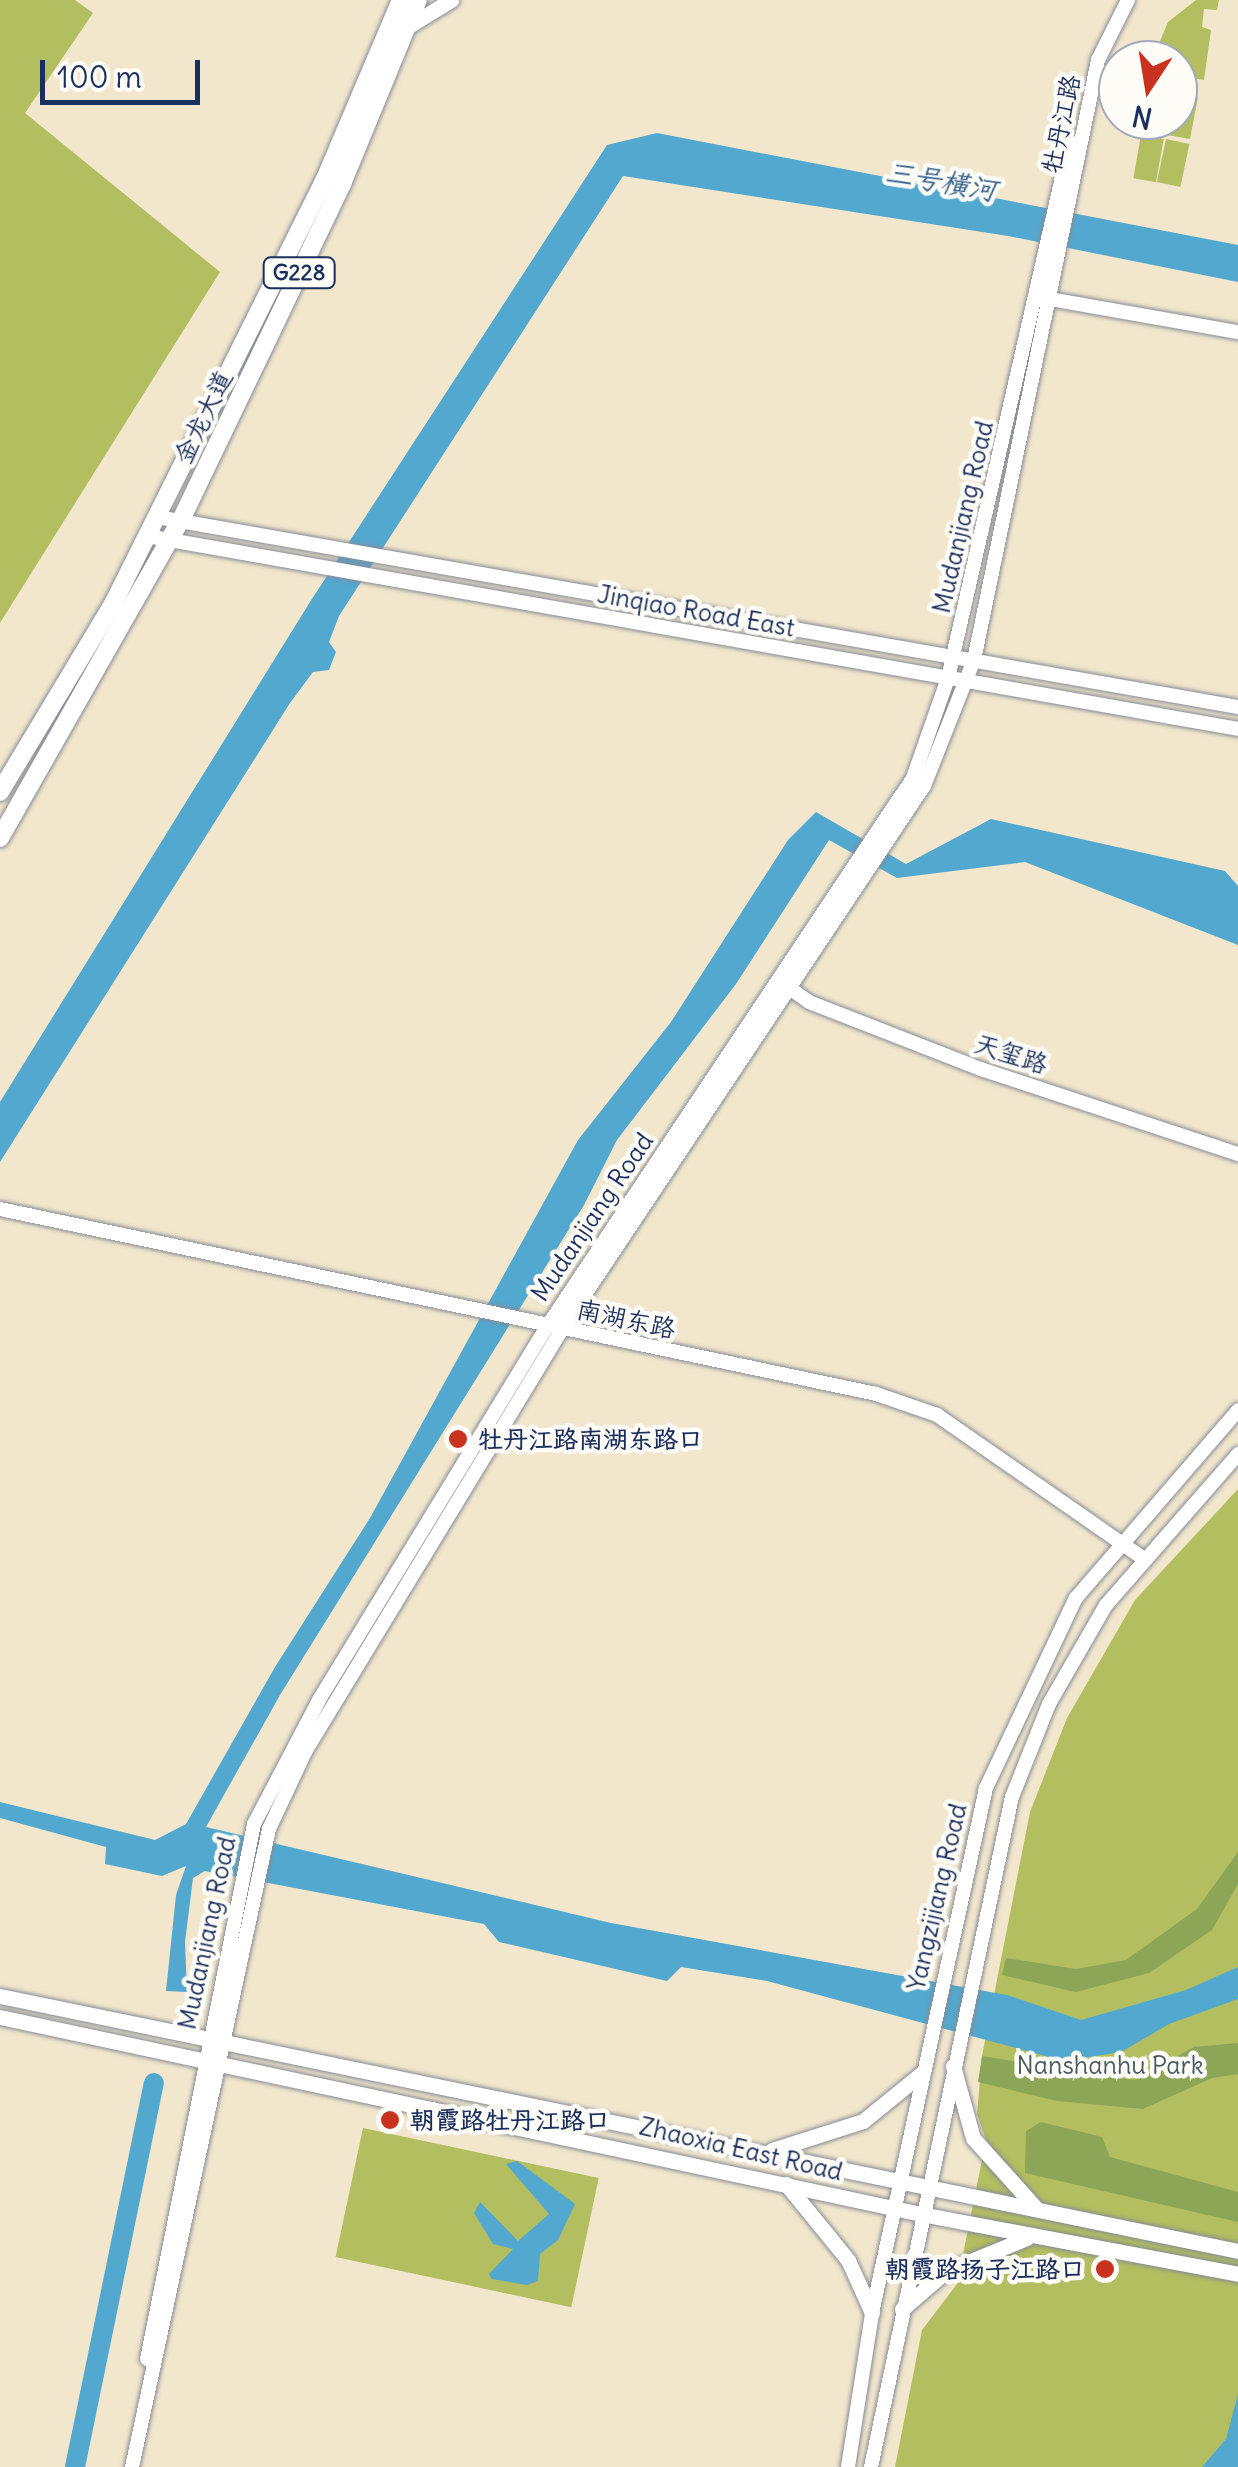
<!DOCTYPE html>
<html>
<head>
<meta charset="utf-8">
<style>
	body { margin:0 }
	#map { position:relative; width:1238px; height:2467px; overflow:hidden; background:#f2e7cd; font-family:Delius,"LXGW WenKai TC",sans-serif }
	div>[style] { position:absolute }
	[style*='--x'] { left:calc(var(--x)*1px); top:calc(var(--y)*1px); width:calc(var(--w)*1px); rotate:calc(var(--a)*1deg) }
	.green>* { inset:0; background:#b2be60; transform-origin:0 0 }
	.forest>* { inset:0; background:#8da556 }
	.water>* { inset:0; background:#52a8cf }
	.river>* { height:20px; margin:-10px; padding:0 10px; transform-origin:10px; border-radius:10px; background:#52a8cf }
	.roads { filter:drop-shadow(0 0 2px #868b96) drop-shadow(0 0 2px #868b96) }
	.secondary>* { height:14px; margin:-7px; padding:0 7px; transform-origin:7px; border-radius:7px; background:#fff }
	.primary>* { height:15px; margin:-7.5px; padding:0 7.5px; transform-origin:7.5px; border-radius:7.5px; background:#fff }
	.highway>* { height:18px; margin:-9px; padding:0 9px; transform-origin:9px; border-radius:9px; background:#fff }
	.dots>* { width:28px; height:28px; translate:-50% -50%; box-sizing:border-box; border:5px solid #fdfcf7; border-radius:50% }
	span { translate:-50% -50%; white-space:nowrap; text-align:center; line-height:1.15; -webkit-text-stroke:9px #fdfcf7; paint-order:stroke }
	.shield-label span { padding:2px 8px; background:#fdfcf7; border:2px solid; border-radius:8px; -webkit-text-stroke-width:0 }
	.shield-label { font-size:22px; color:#1b2f5e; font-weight:700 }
	.street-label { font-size:25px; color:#1b2f5e }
	.poi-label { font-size:25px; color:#1b2f5e; font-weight:700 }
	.left { translate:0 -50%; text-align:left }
	.right { translate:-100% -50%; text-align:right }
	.park-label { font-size:25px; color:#485a5f }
	.water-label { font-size:28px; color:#315f8b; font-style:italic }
	.north { position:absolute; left:1098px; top:40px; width:100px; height:100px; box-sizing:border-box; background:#fdfcf7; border:2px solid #a3aaba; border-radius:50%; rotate:192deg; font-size:28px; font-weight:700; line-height:40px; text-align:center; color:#1b2f5e }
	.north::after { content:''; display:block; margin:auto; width:35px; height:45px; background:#c8321e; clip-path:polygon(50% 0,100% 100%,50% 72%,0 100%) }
	.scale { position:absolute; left:40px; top:60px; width:160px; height:45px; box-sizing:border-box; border:5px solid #1b2f5e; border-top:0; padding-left:12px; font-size:30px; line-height:35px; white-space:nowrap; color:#1b2f5e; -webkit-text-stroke:8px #fdfcf7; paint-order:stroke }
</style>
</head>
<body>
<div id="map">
	<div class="green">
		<i style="clip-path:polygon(0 0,75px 0,93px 13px,25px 113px,220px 272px,0 623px)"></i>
		<i style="clip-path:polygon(1196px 0,1219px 0,1217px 10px,1204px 9px,1202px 27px,1211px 30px,1204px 80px,1178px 76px,1178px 60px,1152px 60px,1168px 22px)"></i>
		<i style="clip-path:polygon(1178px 93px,1198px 97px,1190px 139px,1167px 135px,1170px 120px,1178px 120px)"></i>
		<i style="left:1141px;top:135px;width:23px;height:44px;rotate:10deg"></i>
		<i style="left:1166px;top:139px;width:24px;height:44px;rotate:12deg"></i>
		<i style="clip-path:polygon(1238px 1489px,1238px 2467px,895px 2467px,922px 2330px,957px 2284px,986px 2140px,977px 2114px,982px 2056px,1030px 1812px,1067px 1718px,1135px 1600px)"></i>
		<i style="left:363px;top:2128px;width:241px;height:132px;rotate:12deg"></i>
	</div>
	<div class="forest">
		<i style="clip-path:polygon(1238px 1852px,1238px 1884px,1212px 1930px,1149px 1973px,1076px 1992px,1002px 1975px,1006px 1958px,1076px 1969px,1126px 1960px,1197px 1909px)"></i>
		<i style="clip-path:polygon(1238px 2043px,1238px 2074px,1212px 2078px,1143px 2109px,1057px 2101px,978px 2082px,982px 2056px,1134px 2080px,1194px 2047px)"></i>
		<i style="clip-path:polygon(1041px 2122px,1102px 2137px,1110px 2157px,1238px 2192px,1238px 2222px,1025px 2173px,1026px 2131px)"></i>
	</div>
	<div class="water">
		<i style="clip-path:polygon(657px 133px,1238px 245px,1238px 282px,1008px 236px,623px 176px,339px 616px,329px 642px,336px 652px,329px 670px,313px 672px,290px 703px,0 1162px,0 1102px,310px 602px,607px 145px)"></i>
		<i style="clip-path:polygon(816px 812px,906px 864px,991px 819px,1225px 871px,1238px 886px,1238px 945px,1025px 862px,897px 878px,829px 840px,736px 984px,617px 1140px,584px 1205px,280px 1695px,206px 1827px,611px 1923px,1007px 1995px,1081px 2020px,1186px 1990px,1238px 1967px,1238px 1999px,1169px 2024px,1121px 2052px,1064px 2061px,767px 1981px,681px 1967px,667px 1981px,499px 1942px,484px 1924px,205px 1871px,193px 1878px,185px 1942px,187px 1992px,166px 1991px,176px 1895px,186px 1866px,162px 1876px,105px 1864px,106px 1847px,0 1818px,0 1802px,155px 1840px,186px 1824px,275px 1667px,370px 1518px,578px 1140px,671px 1022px,788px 840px)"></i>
		<i style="clip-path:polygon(517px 2161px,575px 2204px,558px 2240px,540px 2254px,538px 2281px,527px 2285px,492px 2279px,489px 2274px,513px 2249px,493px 2244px,474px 2213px,480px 2202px,518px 2241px,549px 2214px,506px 2164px)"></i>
		<i style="clip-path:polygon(1238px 2394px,1238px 2467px,1202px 2467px,1226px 2439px)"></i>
	</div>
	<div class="river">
		<i style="--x:75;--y:2467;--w:392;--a:-78.4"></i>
	</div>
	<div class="roads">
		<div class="secondary">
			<i style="--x:1039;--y:297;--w:202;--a:10"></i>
			<i style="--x:157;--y:517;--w:1098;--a:9.97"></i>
			<i style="--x:147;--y:536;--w:1108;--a:10.03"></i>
			<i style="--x:785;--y:985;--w:29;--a:35"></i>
			<i style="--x:809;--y:1002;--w:185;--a:21.3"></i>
			<i style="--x:981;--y:1069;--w:271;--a:18.3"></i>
			<i style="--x:0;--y:1209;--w:895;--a:11.92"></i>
			<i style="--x:876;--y:1394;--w:65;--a:19"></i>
			<i style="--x:937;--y:1415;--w:251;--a:34.8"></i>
			<i style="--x:147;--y:2359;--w:546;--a:-78.69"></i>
			<i style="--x:254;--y:1824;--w:140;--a:-62.3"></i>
			<i style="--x:319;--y:1700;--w:439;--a:-58.6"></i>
			<i style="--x:548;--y:1325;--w:658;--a:-56.29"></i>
			<i style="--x:913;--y:778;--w:106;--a:-70.7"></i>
			<i style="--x:948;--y:678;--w:550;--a:-77.18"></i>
			<i style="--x:132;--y:2467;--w:653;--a:-77.88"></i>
			<i style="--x:269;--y:1829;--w:85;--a:-64.9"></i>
			<i style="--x:305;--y:1752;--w:495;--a:-58.7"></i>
			<i style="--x:562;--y:1329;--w:653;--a:-56.31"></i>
			<i style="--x:924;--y:786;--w:136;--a:-68.4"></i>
			<i style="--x:974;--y:660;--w:613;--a:-78.32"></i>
			<i style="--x:1098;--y:60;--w:67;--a:-63.4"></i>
			<i style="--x:848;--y:2467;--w:156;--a:-81.1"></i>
			<i style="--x:872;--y:2313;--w:537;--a:-77.75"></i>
			<i style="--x:986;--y:1788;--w:210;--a:-64.7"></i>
			<i style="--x:1076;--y:1598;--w:248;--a:-49.2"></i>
			<i style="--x:871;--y:2467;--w:685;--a:-78.12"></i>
			<i style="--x:1012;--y:1797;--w:100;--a:-68.3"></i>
			<i style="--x:1049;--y:1704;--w:114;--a:-60.1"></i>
			<i style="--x:1106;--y:1605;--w:201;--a:-48.8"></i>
		</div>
		<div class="primary">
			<i style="--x:407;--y:27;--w:52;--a:-31.5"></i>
			<i style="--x:0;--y:1996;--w:1264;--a:11.64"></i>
			<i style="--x:0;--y:2017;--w:942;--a:12.07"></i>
			<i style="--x:921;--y:2214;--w:323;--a:10.7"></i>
			<i style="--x:953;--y:2066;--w:75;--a:74.5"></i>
			<i style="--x:973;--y:2138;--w:93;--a:48.1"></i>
			<i style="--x:772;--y:2150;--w:96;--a:-17.7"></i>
			<i style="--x:863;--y:2121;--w:76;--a:-39.1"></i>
			<i style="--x:786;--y:2184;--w:98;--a:50.8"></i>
			<i style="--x:848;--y:2260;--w:58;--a:65.6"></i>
			<i style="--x:902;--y:2309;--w:58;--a:-40.8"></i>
			<i style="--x:946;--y:2271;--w:87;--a:-22.2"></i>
		</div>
		<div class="highway">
			<i style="--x:0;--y:792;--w:222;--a:-59"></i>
			<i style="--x:114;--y:602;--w:473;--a:-63.5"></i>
			<i style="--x:325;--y:179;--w:194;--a:-67"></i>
			<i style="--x:0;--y:838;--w:366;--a:-60.4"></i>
			<i style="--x:181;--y:520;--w:373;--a:-64.4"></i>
			<i style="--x:342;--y:184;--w:199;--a:-67.6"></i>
		</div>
	</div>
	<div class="dots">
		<i style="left:458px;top:1439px;background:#c8321e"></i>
		<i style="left:390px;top:2120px;background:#c8321e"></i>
		<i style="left:1105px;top:2269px;background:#c8321e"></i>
	</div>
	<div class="shield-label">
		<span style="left:299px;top:273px">G228</span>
	</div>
	<div class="street-label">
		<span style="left:1061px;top:124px;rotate:-78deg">牡丹江路</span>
		<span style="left:203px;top:417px;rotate:-64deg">金龙大道</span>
		<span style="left:963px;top:517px;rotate:-77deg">Mudanjiang Road</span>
		<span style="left:696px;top:611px;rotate:10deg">Jinqiao Road East</span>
		<span style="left:1011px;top:1054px;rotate:18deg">天玺路</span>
		<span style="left:592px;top:1217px;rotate:-56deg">Mudanjiang Road</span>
		<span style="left:626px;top:1319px;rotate:12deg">南湖东路</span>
		<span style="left:937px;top:1897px;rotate:-77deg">Yangzijiang Road</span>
		<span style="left:207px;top:1933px;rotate:-78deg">Mudanjiang Road</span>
		<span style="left:741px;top:2149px;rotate:13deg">Zhaoxia East Road</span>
	</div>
	<div class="poi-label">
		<span class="left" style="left:478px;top:1439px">牡丹江路南湖东路口</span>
		<span class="left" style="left:410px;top:2120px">朝霞路牡丹江路口</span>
		<span class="right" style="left:1085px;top:2269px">朝霞路扬子江路口</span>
	</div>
	<div class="park-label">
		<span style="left:1110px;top:2065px">Nanshanhu Park</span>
	</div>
	<div class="water-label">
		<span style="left:941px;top:181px;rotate:10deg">三号横河</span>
	</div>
	<div class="north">N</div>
	<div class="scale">100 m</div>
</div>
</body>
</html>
